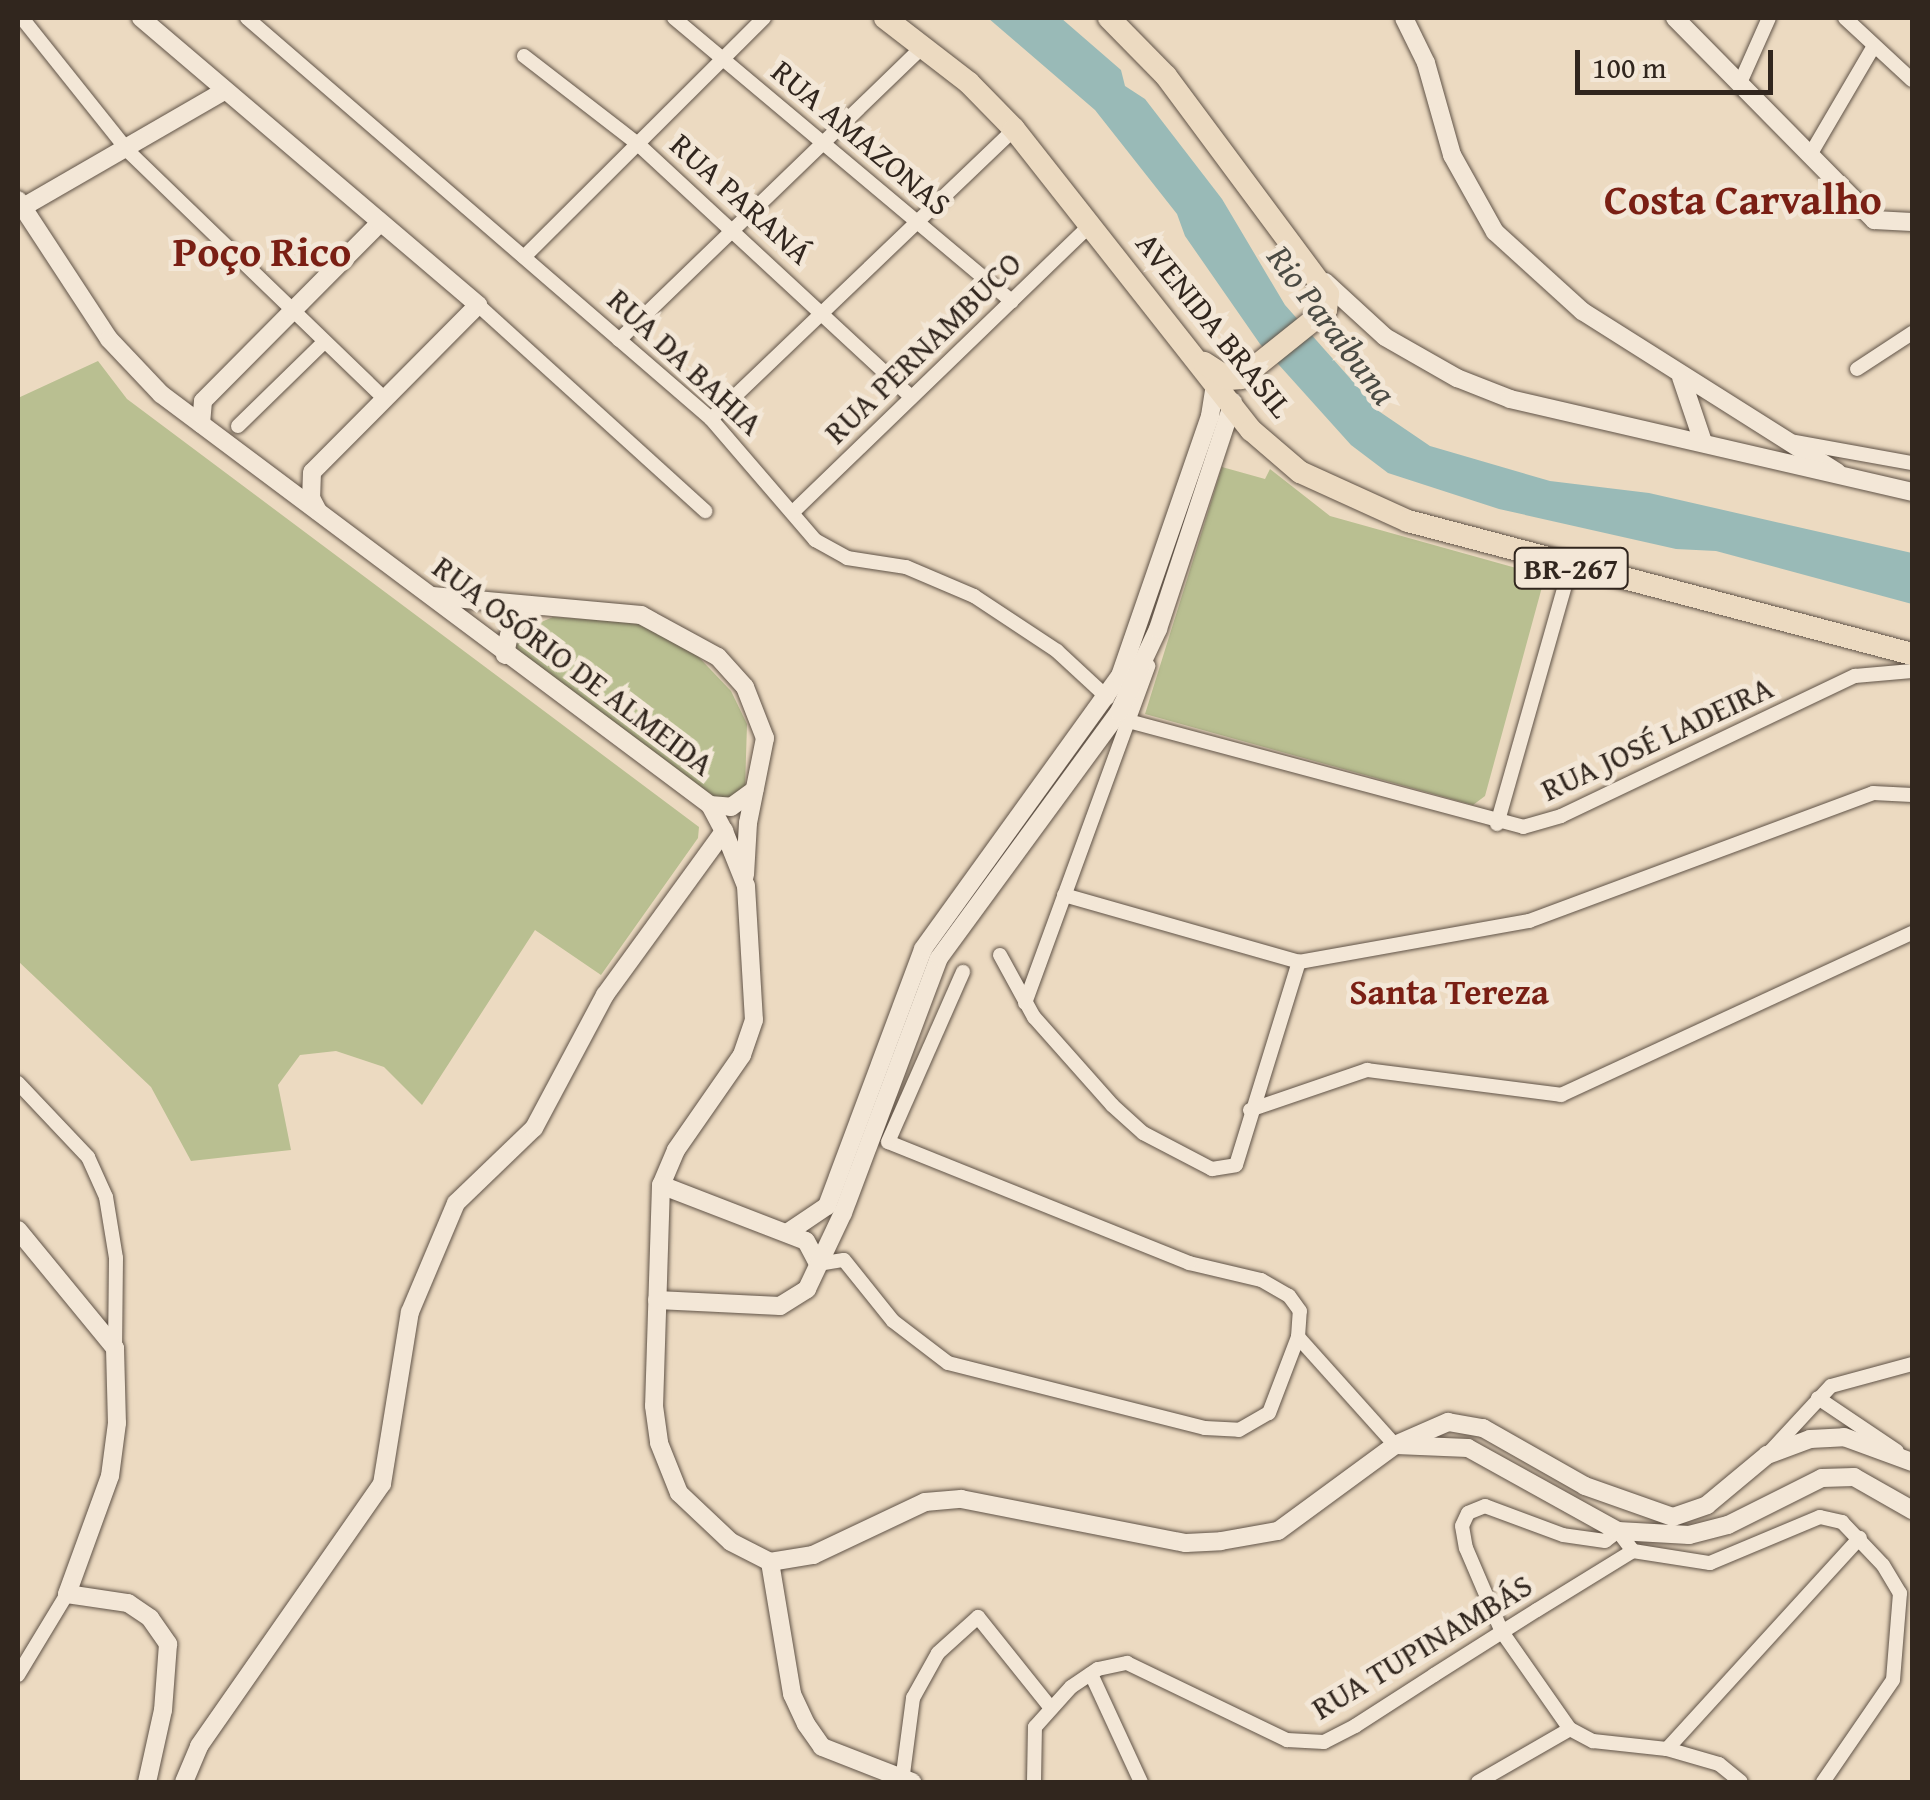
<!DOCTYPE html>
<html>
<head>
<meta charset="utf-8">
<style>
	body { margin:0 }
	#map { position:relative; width:1930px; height:1800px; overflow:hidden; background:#ecdac1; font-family:"Gentium Book Plus",serif }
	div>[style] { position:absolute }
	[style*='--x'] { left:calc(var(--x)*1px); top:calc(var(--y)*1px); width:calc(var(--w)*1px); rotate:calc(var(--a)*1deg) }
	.green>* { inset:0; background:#b9bf91 }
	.water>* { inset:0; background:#99bab7 }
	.roads { filter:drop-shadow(0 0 2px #605347) drop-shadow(0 0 2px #605347) }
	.minor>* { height:14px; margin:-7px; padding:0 7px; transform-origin:7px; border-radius:7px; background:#f3e7d7 }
	.tertiary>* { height:18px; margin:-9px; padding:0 9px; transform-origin:9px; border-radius:9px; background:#f3e7d7 }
	.secondary>* { height:18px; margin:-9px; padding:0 9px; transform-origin:9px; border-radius:9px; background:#f3e7d7 }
	.trunk>* { height:22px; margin:-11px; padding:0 11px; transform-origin:11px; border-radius:11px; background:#ecdac1 }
	span { translate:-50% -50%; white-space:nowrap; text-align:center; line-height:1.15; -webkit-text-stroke:10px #f3e7d7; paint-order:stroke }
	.shield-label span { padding:2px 8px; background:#f3e7d7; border:2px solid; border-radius:8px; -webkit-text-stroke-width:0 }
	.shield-label { font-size:30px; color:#31261e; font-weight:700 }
	.street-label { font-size:32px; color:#31261e }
	.water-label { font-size:35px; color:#4b4b44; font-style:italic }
	.neighbourhood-label { font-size:35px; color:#7a1f14; font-weight:700 }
	.district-label { font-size:42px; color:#7a1f14; font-weight:700 }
	.frame { position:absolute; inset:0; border:20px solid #31261e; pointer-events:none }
	.scale { position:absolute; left:1575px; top:50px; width:198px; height:45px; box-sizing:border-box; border:5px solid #31261e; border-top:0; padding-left:12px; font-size:30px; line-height:35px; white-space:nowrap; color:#31261e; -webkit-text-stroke:8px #f3e7d7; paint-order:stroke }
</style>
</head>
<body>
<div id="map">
	<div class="green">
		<i style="clip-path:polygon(98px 361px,127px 399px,699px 827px,698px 838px,601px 975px,535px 930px,422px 1105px,384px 1067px,336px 1051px,300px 1055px,278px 1085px,291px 1150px,191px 1161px,151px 1087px,18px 961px,18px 398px)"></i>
		<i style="clip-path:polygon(1222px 467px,1265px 479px,1270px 469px,1330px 516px,1545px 576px,1485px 796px,1473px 805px,1145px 714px)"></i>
		<i style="clip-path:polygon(553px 617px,636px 623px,691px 649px,731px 691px,747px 724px,745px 789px,728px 801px,710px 798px,516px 650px,518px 632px)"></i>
	</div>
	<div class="water">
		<i style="clip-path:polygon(988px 18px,1061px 18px,1121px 70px,1125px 86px,1145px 99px,1222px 199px,1285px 305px,1380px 412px,1430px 446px,1550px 481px,1649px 493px,1912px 553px,1912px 604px,1716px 551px,1676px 549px,1499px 509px,1388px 473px,1351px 445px,1260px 344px,1185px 236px,1177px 214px,1095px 110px)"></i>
	</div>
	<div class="roads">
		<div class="minor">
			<i style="--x:22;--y:18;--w:170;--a:51.4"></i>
			<i style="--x:128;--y:151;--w:357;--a:44"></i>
			<i style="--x:247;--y:18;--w:613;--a:40.83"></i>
			<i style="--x:711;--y:419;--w:160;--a:49.3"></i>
			<i style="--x:815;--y:540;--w:37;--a:29"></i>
			<i style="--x:847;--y:558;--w:60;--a:8.7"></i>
			<i style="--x:906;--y:567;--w:74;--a:23.1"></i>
			<i style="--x:974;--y:596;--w:100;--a:33.5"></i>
			<i style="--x:1057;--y:651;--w:69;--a:42.7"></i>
			<i style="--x:674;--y:18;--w:441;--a:40"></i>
			<i style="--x:1845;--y:18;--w:91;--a:42.8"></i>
			<i style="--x:524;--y:56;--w:145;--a:37.7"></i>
			<i style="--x:639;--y:145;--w:369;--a:42.8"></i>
			<i style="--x:1740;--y:83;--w:71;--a:-66"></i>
			<i style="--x:1810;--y:155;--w:126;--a:-59.6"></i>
			<i style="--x:524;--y:257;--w:339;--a:-44.9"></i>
			<i style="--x:478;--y:305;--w:307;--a:42.2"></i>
			<i style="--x:619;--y:340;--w:423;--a:-44"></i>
			<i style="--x:1857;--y:369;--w:66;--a:-33.2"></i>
			<i style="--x:711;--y:419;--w:419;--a:-43.7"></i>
			<i style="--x:238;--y:426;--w:120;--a:-44.3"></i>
			<i style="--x:1795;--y:442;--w:119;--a:10.2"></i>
			<i style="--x:793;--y:512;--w:414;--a:-44"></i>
			<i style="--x:1132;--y:722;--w:405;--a:15"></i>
			<i style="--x:1523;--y:827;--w:40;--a:-16"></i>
			<i style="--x:1561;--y:816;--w:326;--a:-25.5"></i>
			<i style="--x:1855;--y:676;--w:57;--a:-5"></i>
			<i style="--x:1497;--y:824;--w:267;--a:-74.1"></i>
			<i style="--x:1064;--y:895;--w:244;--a:15.9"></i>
			<i style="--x:1299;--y:962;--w:234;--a:-10.1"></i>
			<i style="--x:1529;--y:921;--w:367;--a:-20.4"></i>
			<i style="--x:1873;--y:793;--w:39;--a:3"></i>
			<i style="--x:1000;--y:955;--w:71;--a:61.3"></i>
			<i style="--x:1034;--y:1017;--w:118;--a:48.4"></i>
			<i style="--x:1112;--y:1105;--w:42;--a:42.1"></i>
			<i style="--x:1143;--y:1133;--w:78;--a:27.6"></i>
			<i style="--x:1212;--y:1169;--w:24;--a:-9"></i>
			<i style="--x:1236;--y:1165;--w:213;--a:-72.8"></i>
			<i style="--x:1025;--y:1003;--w:359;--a:-69.9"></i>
			<i style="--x:18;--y:1083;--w:102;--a:46.6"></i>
			<i style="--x:88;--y:1157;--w:44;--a:65.8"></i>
			<i style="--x:106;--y:1197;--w:62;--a:80.7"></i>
			<i style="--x:116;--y:1258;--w:90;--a:90.6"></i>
			<i style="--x:1250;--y:1110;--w:124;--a:-18.9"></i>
			<i style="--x:1367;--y:1070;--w:196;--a:7.3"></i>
			<i style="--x:1561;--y:1095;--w:387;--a:-24.8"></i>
			<i style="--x:818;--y:1264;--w:26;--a:-9"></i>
			<i style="--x:844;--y:1260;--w:78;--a:51.2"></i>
			<i style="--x:893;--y:1321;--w:69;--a:37.4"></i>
			<i style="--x:948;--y:1363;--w:265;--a:14.2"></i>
			<i style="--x:1205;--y:1428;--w:34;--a:3"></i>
			<i style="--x:1239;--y:1430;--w:34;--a:-30"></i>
			<i style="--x:1269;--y:1413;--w:81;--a:-69.1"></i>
			<i style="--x:1298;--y:1337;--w:26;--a:-86"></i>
			<i style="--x:1300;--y:1311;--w:19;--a:-126"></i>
			<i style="--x:1289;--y:1296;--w:32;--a:-150"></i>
			<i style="--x:1261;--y:1280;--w:74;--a:-166.7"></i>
			<i style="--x:1189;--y:1263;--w:324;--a:-158.1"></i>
			<i style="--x:888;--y:1142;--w:186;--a:-66.2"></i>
			<i style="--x:1298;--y:1337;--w:145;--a:48.1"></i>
			<i style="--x:1818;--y:1398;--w:95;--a:33.9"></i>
			<i style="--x:1767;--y:1455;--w:94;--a:-47.2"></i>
			<i style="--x:1831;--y:1386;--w:84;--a:-15.2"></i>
			<i style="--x:1633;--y:1551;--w:78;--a:8.9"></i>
			<i style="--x:1710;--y:1563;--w:119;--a:-22.7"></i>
			<i style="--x:1820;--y:1517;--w:23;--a:13"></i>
			<i style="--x:1842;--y:1522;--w:59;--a:46.4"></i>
			<i style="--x:1883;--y:1565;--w:33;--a:59"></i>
			<i style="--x:1900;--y:1593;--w:87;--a:94.6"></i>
			<i style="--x:1893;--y:1680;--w:124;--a:124.5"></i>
			<i style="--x:1091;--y:1674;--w:119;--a:65.2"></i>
			<i style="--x:18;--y:1675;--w:95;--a:-58.8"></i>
			<i style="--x:1667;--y:1749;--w:286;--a:-47.6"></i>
			<i style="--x:903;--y:1774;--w:77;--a:-82.5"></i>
			<i style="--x:913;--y:1698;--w:51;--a:-60.9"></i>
			<i style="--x:938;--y:1653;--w:54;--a:-42"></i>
			<i style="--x:978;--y:1617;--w:117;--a:51.3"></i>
			<i style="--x:1034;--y:1782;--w:55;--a:-89"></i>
			<i style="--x:1035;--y:1727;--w:54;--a:-48"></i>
			<i style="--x:1071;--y:1687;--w:32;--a:-34"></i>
			<i style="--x:1098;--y:1669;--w:30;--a:-12"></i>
			<i style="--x:1127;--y:1663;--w:178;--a:25.7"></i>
			<i style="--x:1287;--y:1740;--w:37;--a:3"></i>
			<i style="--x:1324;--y:1742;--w:35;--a:-27"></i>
			<i style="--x:1355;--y:1726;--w:94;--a:-32.8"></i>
			<i style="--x:1434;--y:1675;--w:80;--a:-32.3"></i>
			<i style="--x:1502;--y:1632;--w:41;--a:-32.2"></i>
			<i style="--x:1537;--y:1610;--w:113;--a:-31.6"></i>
			<i style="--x:1633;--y:1551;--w:25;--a:-127"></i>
			<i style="--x:1618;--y:1531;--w:16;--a:142"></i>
			<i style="--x:1605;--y:1541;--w:42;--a:-171.9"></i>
			<i style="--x:1563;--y:1535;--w:83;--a:-159.6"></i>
			<i style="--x:1485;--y:1506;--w:18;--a:158"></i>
			<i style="--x:1468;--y:1513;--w:14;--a:115"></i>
			<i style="--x:1462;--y:1526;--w:22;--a:80"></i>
			<i style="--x:1466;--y:1548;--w:91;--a:66.8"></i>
			<i style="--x:1502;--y:1632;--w:118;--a:55"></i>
			<i style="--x:1570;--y:1729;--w:26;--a:28"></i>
			<i style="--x:1593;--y:1741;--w:74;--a:6.2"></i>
			<i style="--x:1667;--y:1749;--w:54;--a:16.1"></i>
			<i style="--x:1719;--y:1764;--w:28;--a:39"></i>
			<i style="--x:1478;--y:1782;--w:106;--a:-29.9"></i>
		</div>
		<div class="tertiary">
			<i style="--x:1404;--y:18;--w:50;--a:63.9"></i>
			<i style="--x:1426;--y:63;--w:96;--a:74.2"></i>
			<i style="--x:1452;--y:155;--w:88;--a:60.8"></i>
			<i style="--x:1495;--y:232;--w:118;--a:42.2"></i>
			<i style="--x:1582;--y:311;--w:302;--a:32.3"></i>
			<i style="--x:1675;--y:18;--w:284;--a:45.4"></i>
			<i style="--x:1874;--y:220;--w:38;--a:3"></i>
			<i style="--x:18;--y:210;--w:238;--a:-30"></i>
			<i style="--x:1681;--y:377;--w:69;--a:71.3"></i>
			<i style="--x:201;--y:424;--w:23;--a:-85"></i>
			<i style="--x:203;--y:401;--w:251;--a:-45.2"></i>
			<i style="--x:18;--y:1230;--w:153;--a:50.6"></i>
			<i style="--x:115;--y:1348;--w:75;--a:88.5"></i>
			<i style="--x:117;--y:1423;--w:53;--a:97.5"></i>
			<i style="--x:110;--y:1476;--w:126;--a:110"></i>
			<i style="--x:67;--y:1594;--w:62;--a:8.4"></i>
			<i style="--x:128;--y:1603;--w:27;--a:34"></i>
			<i style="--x:150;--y:1618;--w:32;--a:55"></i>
			<i style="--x:168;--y:1644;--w:66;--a:94.3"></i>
			<i style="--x:163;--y:1710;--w:74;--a:102.5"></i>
			<i style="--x:770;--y:1562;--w:134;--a:80.5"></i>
			<i style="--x:792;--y:1694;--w:33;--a:65"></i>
			<i style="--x:806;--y:1724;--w:28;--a:55"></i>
			<i style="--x:822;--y:1747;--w:97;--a:21.3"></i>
			<i style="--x:184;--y:1782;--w:39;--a:-67"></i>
			<i style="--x:199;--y:1746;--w:320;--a:-55.1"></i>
			<i style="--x:382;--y:1484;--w:174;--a:-80.8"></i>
			<i style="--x:410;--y:1312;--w:118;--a:-67.1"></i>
			<i style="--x:456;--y:1203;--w:108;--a:-43.9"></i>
			<i style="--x:534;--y:1128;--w:151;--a:-61.9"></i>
			<i style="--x:605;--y:995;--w:203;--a:-54"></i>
		</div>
		<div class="secondary">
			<i style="--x:141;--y:18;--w:443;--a:40.4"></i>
			<i style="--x:478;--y:305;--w:235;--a:134.8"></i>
			<i style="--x:312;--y:472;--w:26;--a:92"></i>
			<i style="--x:311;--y:498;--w:15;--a:62"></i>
			<i style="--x:18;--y:200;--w:166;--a:56.8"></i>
			<i style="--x:109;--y:339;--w:76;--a:46.6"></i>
			<i style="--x:161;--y:394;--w:686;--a:36.82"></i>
			<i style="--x:710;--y:805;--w:30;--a:62"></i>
			<i style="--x:724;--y:831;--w:59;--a:68.2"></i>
			<i style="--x:746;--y:886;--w:134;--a:86.6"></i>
			<i style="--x:754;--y:1020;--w:37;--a:109"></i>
			<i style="--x:742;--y:1055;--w:116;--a:124.8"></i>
			<i style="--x:676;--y:1150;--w:38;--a:113"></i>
			<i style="--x:661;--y:1185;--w:221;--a:91.8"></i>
			<i style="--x:654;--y:1406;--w:37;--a:82"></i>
			<i style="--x:659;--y:1443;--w:54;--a:68.2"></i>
			<i style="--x:679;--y:1493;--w:71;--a:43.3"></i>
			<i style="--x:731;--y:1542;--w:44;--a:27.1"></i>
			<i style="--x:770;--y:1562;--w:44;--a:-9.2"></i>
			<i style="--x:813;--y:1555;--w:124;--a:-25.3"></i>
			<i style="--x:925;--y:1502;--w:36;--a:-5"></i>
			<i style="--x:961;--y:1499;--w:229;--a:11.1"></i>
			<i style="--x:1186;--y:1543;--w:35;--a:-3"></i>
			<i style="--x:1221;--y:1541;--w:58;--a:-10"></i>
			<i style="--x:1278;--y:1531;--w:145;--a:-36.3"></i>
			<i style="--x:1395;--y:1445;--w:58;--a:-23.5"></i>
			<i style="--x:1448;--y:1422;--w:36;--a:10"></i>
			<i style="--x:1483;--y:1428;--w:117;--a:29.6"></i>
			<i style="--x:1585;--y:1486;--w:93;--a:19.4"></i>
			<i style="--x:1673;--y:1517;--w:36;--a:-19"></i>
			<i style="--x:1707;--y:1505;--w:78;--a:-39.8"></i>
			<i style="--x:1767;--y:1455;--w:46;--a:-20.4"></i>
			<i style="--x:1810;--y:1439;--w:34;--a:-3"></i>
			<i style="--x:1844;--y:1437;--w:72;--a:20.2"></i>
			<i style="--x:1325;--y:282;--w:81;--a:42.5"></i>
			<i style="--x:1385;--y:337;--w:83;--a:29.7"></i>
			<i style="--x:1457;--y:378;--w:57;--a:21.6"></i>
			<i style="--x:1510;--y:399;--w:413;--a:13"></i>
			<i style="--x:432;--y:596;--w:210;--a:5.2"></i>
			<i style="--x:641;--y:615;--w:88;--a:28.6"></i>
			<i style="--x:718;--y:657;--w:40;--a:48"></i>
			<i style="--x:745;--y:687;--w:55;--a:68.6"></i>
			<i style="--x:765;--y:738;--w:87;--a:101.3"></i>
			<i style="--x:748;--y:823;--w:52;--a:93.3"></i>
			<i style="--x:505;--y:655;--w:20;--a:-79"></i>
			<i style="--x:509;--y:635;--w:35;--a:-55"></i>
			<i style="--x:710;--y:805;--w:21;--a:5"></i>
			<i style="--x:731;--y:807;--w:29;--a:-36"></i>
			<i style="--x:661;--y:1185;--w:155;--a:21.1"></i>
			<i style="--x:806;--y:1241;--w:26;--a:62"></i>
			<i style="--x:787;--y:1233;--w:48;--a:-34"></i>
			<i style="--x:827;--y:1206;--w:274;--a:-69.5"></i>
			<i style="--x:923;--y:949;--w:337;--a:-54.2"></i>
			<i style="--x:1120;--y:676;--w:275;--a:-70.9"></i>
			<i style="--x:1210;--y:416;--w:31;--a:-81"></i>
			<i style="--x:657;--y:1300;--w:123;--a:2.8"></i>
			<i style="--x:780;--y:1306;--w:32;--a:-32"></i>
			<i style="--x:807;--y:1289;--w:84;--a:-64.7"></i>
			<i style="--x:843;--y:1213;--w:272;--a:-69.4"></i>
			<i style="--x:939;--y:958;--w:305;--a:-53.8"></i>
			<i style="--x:1119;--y:712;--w:92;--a:-64.8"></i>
			<i style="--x:1158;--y:629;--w:239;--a:-71.7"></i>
			<i style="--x:1396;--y:1445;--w:72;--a:2.4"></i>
			<i style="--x:1468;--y:1448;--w:171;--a:29"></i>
			<i style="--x:1618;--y:1531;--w:71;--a:3.2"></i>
			<i style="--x:1689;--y:1535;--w:40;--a:-14.4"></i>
			<i style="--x:1728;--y:1525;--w:105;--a:-26.6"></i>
			<i style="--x:1822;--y:1478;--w:32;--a:-2"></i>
			<i style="--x:1854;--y:1477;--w:67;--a:29.6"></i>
		</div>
		<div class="trunk">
			<i style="--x:885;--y:18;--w:106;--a:37.7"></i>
			<i style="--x:969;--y:83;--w:64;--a:45.6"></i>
			<i style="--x:1014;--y:129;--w:383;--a:51.8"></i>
			<i style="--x:1251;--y:430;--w:65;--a:40.6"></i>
			<i style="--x:1300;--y:472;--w:119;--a:24.4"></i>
			<i style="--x:1408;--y:521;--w:521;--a:14.78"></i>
			<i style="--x:1109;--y:18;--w:81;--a:45.5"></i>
			<i style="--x:1166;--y:76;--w:272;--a:53.4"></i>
			<i style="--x:1328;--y:294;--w:16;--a:97"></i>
			<i style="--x:1326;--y:310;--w:109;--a:141.3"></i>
			<i style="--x:1241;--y:378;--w:12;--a:175"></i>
			<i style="--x:1229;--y:379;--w:30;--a:-147"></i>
		</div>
	</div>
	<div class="shield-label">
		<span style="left:1571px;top:568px">BR-267</span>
	</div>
	<div class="street-label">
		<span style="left:861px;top:138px;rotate:40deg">RUA AMAZONAS</span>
		<span style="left:741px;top:199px;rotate:42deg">RUA PARANÁ</span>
		<span style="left:1214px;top:325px;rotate:51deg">AVENIDA BRASIL</span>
		<span style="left:923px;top:348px;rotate:-44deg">RUA PERNAMBUCO</span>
		<span style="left:685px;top:362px;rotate:43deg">RUA DA BAHIA</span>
		<span style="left:573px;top:666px;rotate:37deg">RUA OSÓRIO DE ALMEIDA</span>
		<span style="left:1657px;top:739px;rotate:-25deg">RUA JOSÉ LADEIRA</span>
		<span style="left:1422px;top:1647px;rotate:-31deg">RUA TUPINAMBÁS</span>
	</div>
	<div class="water-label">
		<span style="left:1332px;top:325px;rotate:53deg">Rio Paraibuna</span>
	</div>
	<div class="neighbourhood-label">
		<span style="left:1449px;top:992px">Santa Tereza</span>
	</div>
	<div class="district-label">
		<span style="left:1743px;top:199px">Costa Carvalho</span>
		<span style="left:262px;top:251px">Poço Rico</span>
	</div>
	<div class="frame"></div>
	<div class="scale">100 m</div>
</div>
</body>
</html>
